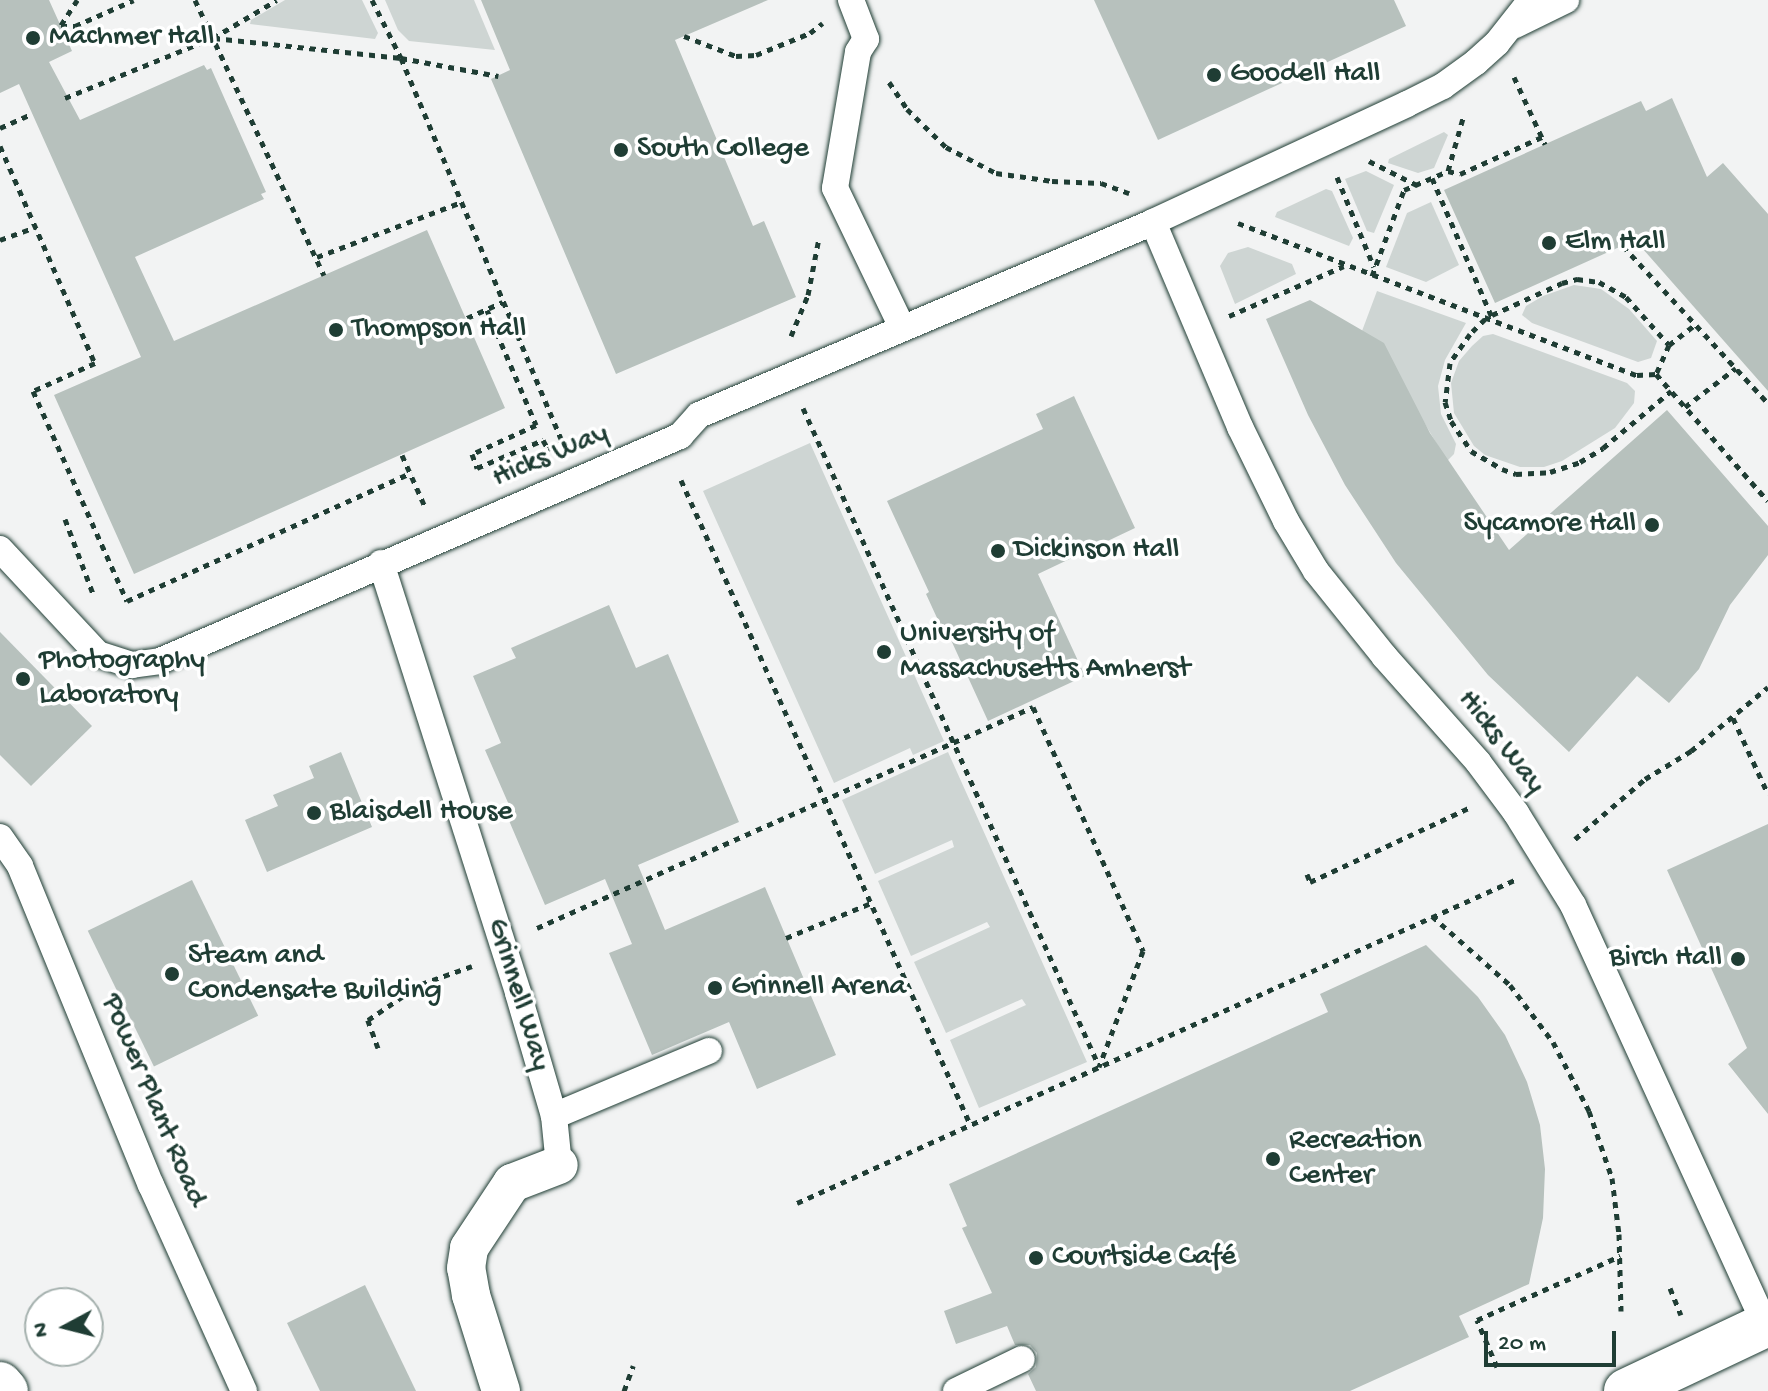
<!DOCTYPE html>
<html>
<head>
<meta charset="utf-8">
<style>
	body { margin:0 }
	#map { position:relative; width:1768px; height:1391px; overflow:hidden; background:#f2f3f3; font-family:"Gochi Hand",sans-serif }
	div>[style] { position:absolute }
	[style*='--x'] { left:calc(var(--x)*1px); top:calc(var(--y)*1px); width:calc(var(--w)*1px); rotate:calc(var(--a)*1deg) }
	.green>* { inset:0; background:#ced5d3 }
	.building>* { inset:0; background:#b7c1bd; transform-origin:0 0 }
	.path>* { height:5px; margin-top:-2.5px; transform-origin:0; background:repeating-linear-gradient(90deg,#1f3d34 0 6px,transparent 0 12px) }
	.roads { filter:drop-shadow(0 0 2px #1f3d34) drop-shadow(0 0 2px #1f3d34) }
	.service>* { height:26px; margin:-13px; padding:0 13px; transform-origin:13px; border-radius:13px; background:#fff }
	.pedestrian>* { height:38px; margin:-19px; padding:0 19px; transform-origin:19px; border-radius:19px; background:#fff }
	.minor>* { height:44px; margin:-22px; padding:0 22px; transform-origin:22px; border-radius:22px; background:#fff }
	.secondary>* { height:44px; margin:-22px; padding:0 22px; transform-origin:22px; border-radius:22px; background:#fff }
	.dots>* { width:22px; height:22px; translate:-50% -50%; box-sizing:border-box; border:4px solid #fff; border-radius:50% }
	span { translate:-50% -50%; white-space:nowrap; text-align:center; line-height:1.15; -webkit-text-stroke:7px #fff; paint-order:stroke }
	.poi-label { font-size:30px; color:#1f3d34 }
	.left { translate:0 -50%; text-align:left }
	.right { translate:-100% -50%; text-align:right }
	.street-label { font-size:30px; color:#1f3d34 }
	.north { position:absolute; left:24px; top:1287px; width:80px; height:80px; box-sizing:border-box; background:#fff; border:2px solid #a5b1ae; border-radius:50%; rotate:263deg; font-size:22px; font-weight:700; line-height:32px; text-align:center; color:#1f3d34 }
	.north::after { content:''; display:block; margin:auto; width:28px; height:36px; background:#1f3d34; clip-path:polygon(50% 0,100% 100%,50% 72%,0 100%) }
	.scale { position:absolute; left:1484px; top:1331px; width:132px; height:36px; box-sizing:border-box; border:4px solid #1f3d34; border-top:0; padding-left:10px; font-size:24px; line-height:28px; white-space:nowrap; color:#1f3d34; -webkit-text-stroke:6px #fff; paint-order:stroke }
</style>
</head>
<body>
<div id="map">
	<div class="green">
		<i style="clip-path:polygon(285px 0,362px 0,378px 33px,375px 39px,250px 24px,251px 20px)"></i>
		<i style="clip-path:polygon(385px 0,474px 0,495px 50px,409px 41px,398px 30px)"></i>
		<i style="clip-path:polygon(1444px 132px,1448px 135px,1434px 168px,1418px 173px,1388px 163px,1389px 159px)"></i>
		<i style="clip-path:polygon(1366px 171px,1394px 185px,1374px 233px,1367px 231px,1345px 179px)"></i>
		<i style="clip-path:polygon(1326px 189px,1332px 191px,1353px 238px,1349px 246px,1275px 217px,1277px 212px)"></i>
		<i style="clip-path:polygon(1431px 202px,1459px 265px,1426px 282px,1386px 267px,1407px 213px)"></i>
		<i style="clip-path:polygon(1248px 247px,1292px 264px,1296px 274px,1235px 304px,1220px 266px,1228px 253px)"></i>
		<i style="clip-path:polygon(1574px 285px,1601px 289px,1629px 309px,1657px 341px,1651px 358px,1638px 362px,1532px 323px,1522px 315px,1526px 306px,1543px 296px)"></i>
		<i style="clip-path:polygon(1377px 291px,1466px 323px,1445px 360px,1438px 386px,1441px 414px,1456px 444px,1454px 454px,1447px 461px,1412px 402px,1362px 331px)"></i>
		<i style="clip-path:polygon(1493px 334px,1627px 383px,1635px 391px,1634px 403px,1615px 428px,1562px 461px,1544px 467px,1520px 467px,1485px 455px,1474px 446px,1454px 413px,1451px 383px,1459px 361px,1472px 346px,1483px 336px)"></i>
		<i style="clip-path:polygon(810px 443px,944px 741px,913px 755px,910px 748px,834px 783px,703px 491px)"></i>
		<i style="clip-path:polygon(948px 752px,1087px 1062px,979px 1108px,950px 1040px,1026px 1005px,1022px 999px,946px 1033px,914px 962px,990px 927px,987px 922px,911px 956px,878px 881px,954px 847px,952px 840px,875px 874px,842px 800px)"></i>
	</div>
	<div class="building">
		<i style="clip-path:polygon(0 0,49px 0,72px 51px,49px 62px,80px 120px,204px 65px,207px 70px,211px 68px,266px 192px,261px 194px,264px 199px,135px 257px,174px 341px,427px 230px,505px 408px,134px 574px,54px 395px,141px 357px,19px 84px,0 93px)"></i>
		<i style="clip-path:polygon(481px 0,768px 0,675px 40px,753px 226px,764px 221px,796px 297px,616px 374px,491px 79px,510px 70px)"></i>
		<i style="clip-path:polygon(1094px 0,1394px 0,1406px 26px,1158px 140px)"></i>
		<i style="clip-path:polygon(1672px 98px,1707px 177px,1723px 163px,1768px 214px,1768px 391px,1635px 240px,1495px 303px,1444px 190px,1641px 101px,1646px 111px)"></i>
		<i style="clip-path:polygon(1310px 300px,1384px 343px,1430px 433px,1509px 550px,1667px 410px,1768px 526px,1768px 555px,1730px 605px,1699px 669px,1669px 703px,1637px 676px,1569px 752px,1488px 675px,1396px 563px,1345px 485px,1308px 415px,1266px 319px)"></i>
		<i style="clip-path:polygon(1074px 396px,1135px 528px,1038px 574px,1085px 676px,988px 721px,946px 629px,943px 631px,926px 594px,929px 592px,887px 501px,1043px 429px,1036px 414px)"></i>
		<i style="clip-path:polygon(609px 605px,636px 668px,668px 654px,739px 822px,638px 865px,665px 930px,765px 887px,836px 1055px,757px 1089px,729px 1022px,652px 1055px,609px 953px,632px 944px,605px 879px,545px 905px,507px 816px,513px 814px,485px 750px,501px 743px,473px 676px,516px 658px,511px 648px)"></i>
		<i style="clip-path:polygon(0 632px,92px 726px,31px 786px,0 755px)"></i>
		<i style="clip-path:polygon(341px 752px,372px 827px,267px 872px,245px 820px,278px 806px,273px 795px,314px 778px,309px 766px)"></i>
		<i style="clip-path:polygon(1768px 824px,1768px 1114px,1728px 1064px,1747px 1048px,1667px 870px)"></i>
		<i style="left:192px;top:880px;width:151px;height:116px;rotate:64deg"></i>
		<i style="clip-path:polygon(1426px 945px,1478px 997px,1505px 1035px,1527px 1082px,1540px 1125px,1545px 1169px,1543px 1218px,1529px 1284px,1459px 1316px,1469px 1337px,1350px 1391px,1036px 1391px,1028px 1374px,1036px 1367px,1037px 1353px,1030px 1345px,1015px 1345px,1007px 1326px,956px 1344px,944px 1311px,992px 1293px,962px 1228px,967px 1226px,949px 1184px,1328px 1012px,1320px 994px)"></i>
		<i style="clip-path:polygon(365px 1285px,416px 1391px,320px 1391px,287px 1323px)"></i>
	</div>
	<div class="path">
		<i style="--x:195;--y:0;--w:304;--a:64.9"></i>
		<i style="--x:372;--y:0;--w:65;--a:63.4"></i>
		<i style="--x:401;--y:58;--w:423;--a:67.2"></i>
		<i style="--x:61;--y:25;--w:30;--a:-57"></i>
		<i style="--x:61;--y:26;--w:14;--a:0"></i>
		<i style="--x:75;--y:26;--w:64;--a:-23.8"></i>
		<i style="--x:684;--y:36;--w:56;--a:21"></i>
		<i style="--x:736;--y:56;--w:20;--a:-3"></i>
		<i style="--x:756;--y:55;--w:58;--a:-22.2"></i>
		<i style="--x:810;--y:33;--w:16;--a:-38"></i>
		<i style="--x:214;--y:38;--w:188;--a:6.1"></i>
		<i style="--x:401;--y:58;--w:99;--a:10.5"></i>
		<i style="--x:1514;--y:77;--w:74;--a:65.2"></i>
		<i style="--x:889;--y:82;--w:32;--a:56"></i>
		<i style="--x:907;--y:109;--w:54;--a:44.3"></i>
		<i style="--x:946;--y:147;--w:56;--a:27.5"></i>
		<i style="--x:996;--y:173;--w:57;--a:8.1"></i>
		<i style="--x:1052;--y:181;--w:49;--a:2.3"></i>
		<i style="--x:1101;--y:183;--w:30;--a:20"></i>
		<i style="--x:65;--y:98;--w:160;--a:-22.1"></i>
		<i style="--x:213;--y:38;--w:74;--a:-30.7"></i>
		<i style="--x:0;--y:128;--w:35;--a:-24"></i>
		<i style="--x:0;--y:146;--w:237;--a:66.4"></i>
		<i style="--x:95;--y:363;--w:68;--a:155.7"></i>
		<i style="--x:33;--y:391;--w:230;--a:65.9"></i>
		<i style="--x:127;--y:601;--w:312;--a:-24.3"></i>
		<i style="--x:1369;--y:161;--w:54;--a:26.6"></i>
		<i style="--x:1448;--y:171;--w:12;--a:14"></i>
		<i style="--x:1460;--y:174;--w:90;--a:-24.3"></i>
		<i style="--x:1337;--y:177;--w:97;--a:67.7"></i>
		<i style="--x:1432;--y:178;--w:151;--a:66.7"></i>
		<i style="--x:1238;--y:223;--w:427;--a:20.9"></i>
		<i style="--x:1637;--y:375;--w:19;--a:-3"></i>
		<i style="--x:1656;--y:374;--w:169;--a:48.6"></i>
		<i style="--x:0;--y:240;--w:38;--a:-20"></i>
		<i style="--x:1623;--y:246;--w:214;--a:47.3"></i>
		<i style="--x:317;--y:257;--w:155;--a:-20.8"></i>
		<i style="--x:1372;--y:276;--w:92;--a:-69.6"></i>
		<i style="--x:1404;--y:190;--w:48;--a:-23.4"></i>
		<i style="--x:1448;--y:171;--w:55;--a:-74.2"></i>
		<i style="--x:487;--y:310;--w:125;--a:66.9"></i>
		<i style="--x:536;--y:425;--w:70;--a:155.6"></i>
		<i style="--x:472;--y:454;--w:15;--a:70"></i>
		<i style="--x:477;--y:468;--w:72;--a:-23"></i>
		<i style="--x:543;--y:440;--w:10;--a:61"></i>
		<i style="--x:548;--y:449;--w:16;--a:-22"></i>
		<i style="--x:1492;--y:315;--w:77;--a:-24.6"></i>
		<i style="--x:1562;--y:283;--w:16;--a:-15"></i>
		<i style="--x:1577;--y:279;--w:22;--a:8"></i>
		<i style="--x:1599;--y:282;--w:31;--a:29"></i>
		<i style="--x:1626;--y:297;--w:64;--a:48.1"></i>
		<i style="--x:1669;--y:345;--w:32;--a:114"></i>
		<i style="--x:1229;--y:316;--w:125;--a:-23.5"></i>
		<i style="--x:467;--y:318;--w:39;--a:-24"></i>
		<i style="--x:1485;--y:319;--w:21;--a:135"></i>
		<i style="--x:1470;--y:334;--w:35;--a:125"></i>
		<i style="--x:1450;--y:363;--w:39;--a:97"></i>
		<i style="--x:1445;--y:402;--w:20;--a:72"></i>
		<i style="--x:1451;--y:421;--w:36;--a:56"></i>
		<i style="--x:1471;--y:451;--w:36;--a:30"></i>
		<i style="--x:1502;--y:469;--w:15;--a:20"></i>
		<i style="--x:1516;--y:474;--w:34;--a:-3"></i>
		<i style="--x:1550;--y:472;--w:32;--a:-18"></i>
		<i style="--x:1580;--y:462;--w:27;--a:-31"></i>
		<i style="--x:1603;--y:448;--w:89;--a:-40"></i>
		<i style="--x:791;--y:336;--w:44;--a:-67.5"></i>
		<i style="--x:808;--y:295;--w:58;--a:-79.1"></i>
		<i style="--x:1669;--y:345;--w:33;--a:-38"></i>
		<i style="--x:1685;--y:407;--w:64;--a:-37.4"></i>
		<i style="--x:803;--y:408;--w:722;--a:65.78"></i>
		<i style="--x:402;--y:455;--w:59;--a:66"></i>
		<i style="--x:681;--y:480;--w:706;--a:65.83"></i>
		<i style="--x:65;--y:519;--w:82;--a:69.4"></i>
		<i style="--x:1733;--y:718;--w:84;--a:65.3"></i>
		<i style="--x:1575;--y:839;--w:92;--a:-40.6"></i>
		<i style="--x:1645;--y:779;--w:54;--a:-31.3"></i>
		<i style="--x:1691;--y:751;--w:100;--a:-39.7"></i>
		<i style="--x:1307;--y:874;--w:9;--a:69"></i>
		<i style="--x:1310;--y:882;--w:175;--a:-25"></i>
		<i style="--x:1432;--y:916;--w:104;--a:41.5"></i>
		<i style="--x:1510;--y:985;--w:71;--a:53"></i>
		<i style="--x:1553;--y:1042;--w:78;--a:62.4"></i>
		<i style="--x:1589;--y:1111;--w:71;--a:71.1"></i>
		<i style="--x:1612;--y:1178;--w:56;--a:82.9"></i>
		<i style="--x:1619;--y:1234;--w:77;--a:88.5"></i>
		<i style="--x:537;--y:928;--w:543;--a:-24.02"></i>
		<i style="--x:1033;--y:707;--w:268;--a:65.7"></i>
		<i style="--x:1143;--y:951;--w:124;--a:110.8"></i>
		<i style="--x:786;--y:938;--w:92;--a:-22.4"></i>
		<i style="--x:378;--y:1048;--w:30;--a:-110"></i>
		<i style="--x:368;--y:1020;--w:64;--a:-34.2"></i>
		<i style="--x:421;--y:984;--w:54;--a:-19.4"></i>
		<i style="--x:797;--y:1203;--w:790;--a:-24.23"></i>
		<i style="--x:1670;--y:1288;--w:29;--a:68"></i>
		<i style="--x:1497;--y:1367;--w:51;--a:-113.1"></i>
		<i style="--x:1477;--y:1320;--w:157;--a:-24.1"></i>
		<i style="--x:624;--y:1391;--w:27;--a:-70"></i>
	</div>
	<div class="roads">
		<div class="service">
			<i style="--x:851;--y:0;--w:42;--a:69"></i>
			<i style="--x:866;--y:39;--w:15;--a:122"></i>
			<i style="--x:858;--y:52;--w:138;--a:99.6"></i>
			<i style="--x:835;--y:188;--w:154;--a:64.3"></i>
			<i style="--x:1515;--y:25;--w:57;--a:-26.1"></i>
			<i style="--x:1153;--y:222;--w:223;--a:67"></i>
			<i style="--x:1240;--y:427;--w:105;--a:63.9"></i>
			<i style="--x:1286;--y:521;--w:58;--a:59"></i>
			<i style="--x:1316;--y:571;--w:109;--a:51.3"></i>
			<i style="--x:1384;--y:656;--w:142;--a:48.4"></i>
			<i style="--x:1478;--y:762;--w:64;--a:53.3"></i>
			<i style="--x:1516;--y:813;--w:108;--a:58.2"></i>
			<i style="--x:1573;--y:905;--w:462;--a:65.4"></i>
			<i style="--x:0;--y:549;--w:144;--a:47"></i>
			<i style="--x:98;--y:654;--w:36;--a:18"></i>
			<i style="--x:132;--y:665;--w:28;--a:-8"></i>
			<i style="--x:160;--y:661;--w:567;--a:-23.4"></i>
			<i style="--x:680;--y:436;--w:28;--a:-48"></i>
			<i style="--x:699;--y:415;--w:493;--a:-23"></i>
			<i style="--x:1153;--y:222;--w:280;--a:-24.9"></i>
			<i style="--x:1407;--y:104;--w:40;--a:-26.6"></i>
			<i style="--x:1443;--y:86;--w:41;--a:-36"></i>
			<i style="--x:1476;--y:62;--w:28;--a:-42"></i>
			<i style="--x:1497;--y:43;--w:55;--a:-51.7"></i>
			<i style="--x:381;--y:563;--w:451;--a:72.3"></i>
			<i style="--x:518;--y:993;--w:128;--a:73.7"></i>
			<i style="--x:554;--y:1116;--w:49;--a:84.2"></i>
			<i style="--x:0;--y:837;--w:35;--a:55"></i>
			<i style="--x:20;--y:866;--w:345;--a:67.7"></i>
			<i style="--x:151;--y:1185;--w:226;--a:65.7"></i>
			<i style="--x:554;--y:1116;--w:168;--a:-22.8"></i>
			<i style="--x:956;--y:1391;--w:73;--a:-25.9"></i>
		</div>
		<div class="pedestrian">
			<i style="--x:501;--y:1391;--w:101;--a:-107.4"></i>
			<i style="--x:471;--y:1295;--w:27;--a:-100"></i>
			<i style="--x:466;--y:1268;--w:20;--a:-81"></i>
			<i style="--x:469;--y:1248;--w:78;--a:-56.5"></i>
			<i style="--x:512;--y:1183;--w:50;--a:-21"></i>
		</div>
		<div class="minor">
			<i style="--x:0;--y:1384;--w:9;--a:49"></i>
		</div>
		<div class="secondary">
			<i style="--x:1626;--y:1391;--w:157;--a:-25.3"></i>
		</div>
	</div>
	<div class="dots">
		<i style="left:33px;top:38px;background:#1f3d34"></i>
		<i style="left:1214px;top:75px;background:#1f3d34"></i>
		<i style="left:621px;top:150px;background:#1f3d34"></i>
		<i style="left:1549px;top:243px;background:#1f3d34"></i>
		<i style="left:336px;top:330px;background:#1f3d34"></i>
		<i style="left:1652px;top:525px;background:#1f3d34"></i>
		<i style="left:998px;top:551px;background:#1f3d34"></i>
		<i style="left:884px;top:652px;background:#1f3d34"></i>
		<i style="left:23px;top:679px;background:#1f3d34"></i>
		<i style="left:314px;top:813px;background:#1f3d34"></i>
		<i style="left:1738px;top:959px;background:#1f3d34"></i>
		<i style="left:172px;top:974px;background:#1f3d34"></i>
		<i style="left:715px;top:988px;background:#1f3d34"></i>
		<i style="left:1273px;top:1159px;background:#1f3d34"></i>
		<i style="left:1036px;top:1258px;background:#1f3d34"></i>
	</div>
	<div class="poi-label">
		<span class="left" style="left:49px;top:38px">Machmer Hall</span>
		<span class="left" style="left:1230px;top:75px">Goodell Hall</span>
		<span class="left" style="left:637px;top:150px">South College</span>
		<span class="left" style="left:1565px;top:243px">Elm Hall</span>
		<span class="left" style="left:352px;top:330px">Thompson Hall</span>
		<span class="right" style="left:1636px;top:525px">Sycamore Hall</span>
		<span class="left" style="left:1014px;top:551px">Dickinson Hall</span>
		<span class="left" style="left:900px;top:652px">University of<br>Massachusetts Amherst</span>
		<span class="left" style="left:39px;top:679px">Photography<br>Laboratory</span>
		<span class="left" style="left:330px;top:813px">Blaisdell House</span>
		<span class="left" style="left:188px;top:974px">Steam and<br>Condensate Building</span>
		<span class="right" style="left:1722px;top:959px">Birch Hall</span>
		<span class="left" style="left:731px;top:988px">Grinnell Arena</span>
		<span class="left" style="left:1289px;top:1159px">Recreation<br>Center</span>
		<span class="left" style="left:1052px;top:1258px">Courtside Café</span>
	</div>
	<div class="street-label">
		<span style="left:551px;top:457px;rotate:-23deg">Hicks Way</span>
		<span style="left:1500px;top:743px;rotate:52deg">Hicks Way</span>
		<span style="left:517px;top:995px;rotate:73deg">Grinnell Way</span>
		<span style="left:152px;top:1101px;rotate:67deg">Power Plant Road</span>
	</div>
	<div class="north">N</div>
	<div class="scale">20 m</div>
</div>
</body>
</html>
